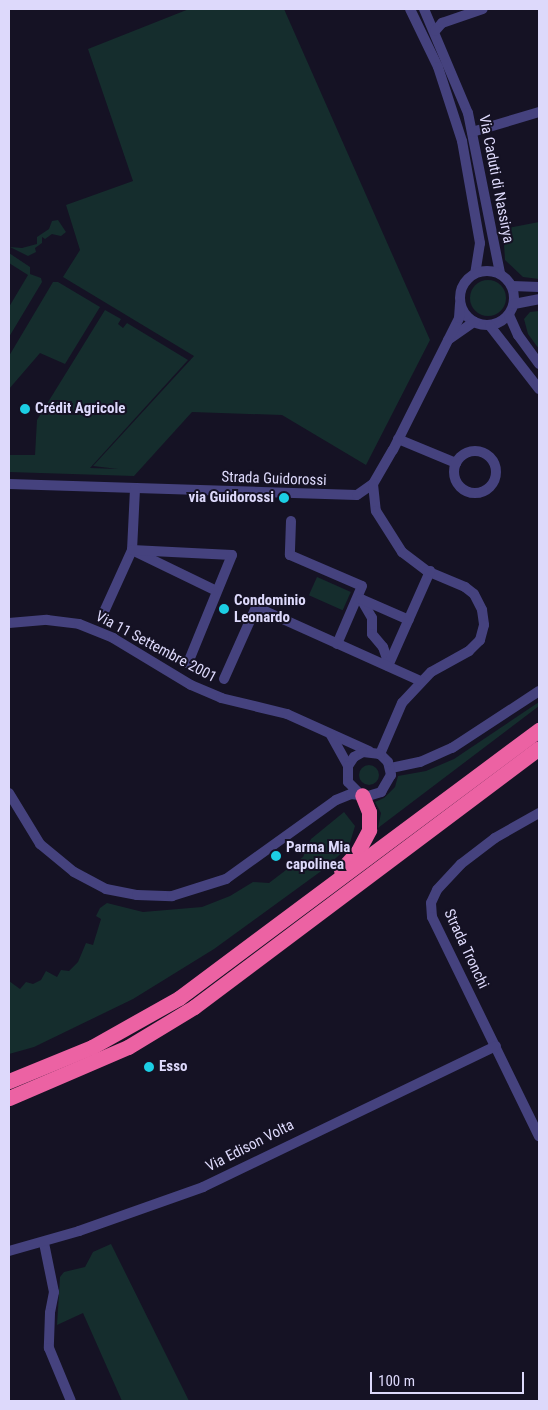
<!DOCTYPE html>
<html>
<head>
<meta charset="utf-8">
<style>
	body { margin:0 }
	#map { position:relative; width:548px; height:1410px; overflow:hidden; background:#151224; font-family:"Roboto Condensed",sans-serif }
	div>[style] { position:absolute }
	[style*='--x'] { left:calc(var(--x)*1px); top:calc(var(--y)*1px); width:calc(var(--w)*1px); rotate:calc(var(--a)*1deg) }
	.green>* { inset:0; background:#152d2d; transform-origin:0 0 }
	.round { border-radius:50% }
	.street>* { height:10px; margin:-5px; padding:0 5px; transform-origin:5px; border-radius:5px; background:#45427e }
	.street>.ring { margin:-5px; padding:0; box-sizing:content-box; background:none; border:10px solid #45427e; border-radius:50% }
	.highway>* { height:15px; margin:-7.5px; padding:0 7.5px; transform-origin:7.5px; border-radius:7.5px; background:#ec62a3 }
	.dots>* { width:14px; height:14px; translate:-50% -50%; box-sizing:border-box; border:2px solid #151224; border-radius:50% }
	span { translate:-50% -50%; white-space:nowrap; text-align:center; line-height:1.15; -webkit-text-stroke:4px #151224; paint-order:stroke }
	.street-label { font-size:15px; color:#ddd9fb }
	.poi-label { font-size:15px; color:#ddd9fb; font-weight:700 }
	.left { translate:0 -50%; text-align:left }
	.right { translate:-100% -50%; text-align:right }
	.frame { position:absolute; inset:0; border:10px solid #ddd9fb; pointer-events:none }
	.scale { position:absolute; left:370px; top:1372px; width:154px; height:22px; box-sizing:border-box; border:2px solid #ddd9fb; border-top:0; padding-left:6px; font-size:15px; line-height:18px; white-space:nowrap; color:#ddd9fb; -webkit-text-stroke:4px #151224; paint-order:stroke }
</style>
</head>
<body>
<div id="map">
	<div class="green">
		<i style="clip-path:polygon(189px 9px,284px 9px,430px 340px,366px 465px,282px 415px,192px 412px,134px 476px,9px 472px,9px 455px,35px 455px,37px 420px,105px 310px,121px 319px,118px 324px,123px 328px,127px 323px,188px 360px,90px 468px,118px 469px,93px 466px,194px 356px,63px 277px,80px 250px,66px 205px,133px 181px,88px 49px)"></i>
		<i style="clip-path:polygon(58px 220px,66px 232px,61px 236px,52px 234px,45px 239px,42px 237px,42px 243px,35px 248px,36px 252px,28px 256px,10px 247px,22px 248px,37px 244px,37px 237px,49px 229px,52px 221px)"></i>
		<i style="clip-path:polygon(539px 222px,539px 279px,523px 277px,505px 260px,503px 229px)"></i>
		<i style="clip-path:polygon(9px 253px,30px 267px,30px 274px,41px 278px,42px 282px,9px 337px,9px 307px,28px 275px,9px 263px)"></i>
		<i class="round" style="left:470px;top:280px;width:36px;height:36px"></i>
		<i style="clip-path:polygon(53px 282px,58px 282px,100px 307px,65px 364px,40px 353px,9px 389px,9px 356px)"></i>
		<i style="clip-path:polygon(539px 311px,539px 349px,528px 334px,524px 319px,530px 312px)"></i>
		<i style="left:317px;top:577px;width:37px;height:20px;rotate:24deg"></i>
		<i style="clip-path:polygon(539px 702px,539px 706px,378px 828px,381px 813px,375px 802px,384px 798px,395px 787px,398px 776px,426px 771px,454px 759px)"></i>
		<i class="round" style="left:359px;top:765px;width:20px;height:20px"></i>
		<i style="clip-path:polygon(344px 812px,355px 826px,349px 846px,324px 869px,214px 949px,133px 999px,34px 1047px,9px 1054px,9px 981px,20px 989px,26px 982px,33px 984px,41px 980px,46px 971px,57px 977px,61px 970px,69px 971px,78px 962px,86px 943px,93px 945px,101px 919px,96px 916px,100px 908px,107px 903px,143px 912px,202px 907px,230px 896px,253px 882px,269px 883px,303px 857px,311px 839px)"></i>
		<i style="clip-path:polygon(111px 1244px,189px 1401px,122px 1401px,83px 1313px,57px 1325px,60px 1277px,64px 1272px,85px 1267px,93px 1252px)"></i>
	</div>
	<div class="street">
		<i style="--x:410;--y:9;--w:64;--a:64.2"></i>
		<i style="--x:438;--y:67;--w:78;--a:72"></i>
		<i style="--x:462;--y:141;--w:104;--a:80"></i>
		<i style="--x:480;--y:243;--w:30;--a:99"></i>
		<i style="--x:424;--y:9;--w:113;--a:67.1"></i>
		<i style="--x:468;--y:113;--w:163;--a:78.7"></i>
		<i style="--x:435;--y:31;--w:11;--a:-49"></i>
		<i style="--x:442;--y:23;--w:43;--a:-18.9"></i>
		<i style="--x:472;--y:132;--w:70;--a:-16.6"></i>
		<i class="ring" style="left:460px;top:271px;width:44px;height:44px"></i>
		<i style="--x:512;--y:286;--w:27;--a:2"></i>
		<i style="--x:514;--y:304;--w:25;--a:-11"></i>
		<i style="--x:509;--y:315;--w:22;--a:66"></i>
		<i style="--x:518;--y:335;--w:36;--a:54"></i>
		<i style="--x:490;--y:326;--w:80;--a:52.1"></i>
		<i style="--x:448;--y:340;--w:32;--a:-35"></i>
		<i style="--x:398;--y:439;--w:63;--a:22.5"></i>
		<i class="ring" style="left:454px;top:451px;width:32px;height:32px"></i>
		<i style="--x:9;--y:484;--w:348;--a:1.8"></i>
		<i style="--x:357;--y:495;--w:19;--a:-35"></i>
		<i style="--x:373;--y:484;--w:39;--a:-60"></i>
		<i style="--x:393;--y:450;--w:148;--a:-63.4"></i>
		<i style="--x:459;--y:318;--w:14;--a:-86"></i>
		<i style="--x:373;--y:484;--w:27;--a:84"></i>
		<i style="--x:376;--y:511;--w:49;--a:57.6"></i>
		<i style="--x:402;--y:552;--w:31;--a:37"></i>
		<i style="--x:427;--y:571;--w:41;--a:22.8"></i>
		<i style="--x:465;--y:587;--w:11;--a:38"></i>
		<i style="--x:474;--y:594;--w:18;--a:63"></i>
		<i style="--x:482;--y:610;--w:15;--a:82"></i>
		<i style="--x:484;--y:625;--w:16;--a:105"></i>
		<i style="--x:480;--y:640;--w:16;--a:135"></i>
		<i style="--x:469;--y:651;--w:43;--a:151.1"></i>
		<i style="--x:431;--y:672;--w:42;--a:133.1"></i>
		<i style="--x:402;--y:703;--w:56;--a:113.3"></i>
		<i style="--x:135;--y:489;--w:61;--a:92.8"></i>
		<i style="--x:132;--y:550;--w:94;--a:25.8"></i>
		<i style="--x:291;--y:521;--w:34;--a:92"></i>
		<i style="--x:290;--y:555;--w:78;--a:23.3"></i>
		<i style="--x:362;--y:586;--w:63;--a:113.3"></i>
		<i style="--x:361;--y:599;--w:22;--a:60"></i>
		<i style="--x:372;--y:618;--w:16;--a:90"></i>
		<i style="--x:372;--y:634;--w:17;--a:50"></i>
		<i style="--x:383;--y:647;--w:18;--a:71"></i>
		<i style="--x:361;--y:599;--w:52;--a:23.6"></i>
		<i style="--x:103;--y:614;--w:70;--a:-65.6"></i>
		<i style="--x:132;--y:550;--w:100;--a:2.9"></i>
		<i style="--x:232;--y:555;--w:117;--a:112.2"></i>
		<i style="--x:9;--y:623;--w:38;--a:-5"></i>
		<i style="--x:47;--y:620;--w:32;--a:7"></i>
		<i style="--x:79;--y:624;--w:37;--a:22"></i>
		<i style="--x:113;--y:638;--w:91;--a:31.1"></i>
		<i style="--x:191;--y:685;--w:33;--a:23"></i>
		<i style="--x:221;--y:698;--w:68;--a:13.6"></i>
		<i style="--x:287;--y:714;--w:90;--a:24.3"></i>
		<i style="--x:388;--y:666;--w:104;--a:-66.1"></i>
		<i style="--x:224;--y:679;--w:79;--a:-66"></i>
		<i style="--x:256;--y:607;--w:181;--a:24.2"></i>
		<i style="--x:331;--y:735;--w:35;--a:61"></i>
		<i style="--x:391;--y:768;--w:30;--a:-12"></i>
		<i style="--x:420;--y:762;--w:35;--a:-24"></i>
		<i style="--x:452;--y:748;--w:104;--a:-33.2"></i>
		<i style="--x:9;--y:793;--w:60;--a:58.7"></i>
		<i style="--x:40;--y:844;--w:44;--a:39.5"></i>
		<i style="--x:74;--y:872;--w:36;--a:28"></i>
		<i style="--x:106;--y:889;--w:32;--a:11"></i>
		<i style="--x:137;--y:895;--w:35;--a:2"></i>
		<i style="--x:172;--y:896;--w:57;--a:-17.5"></i>
		<i style="--x:226;--y:879;--w:135;--a:-35.7"></i>
		<i style="--x:336;--y:800;--w:16;--a:-22"></i>
		<i style="--x:351;--y:794;--w:17;--a:7"></i>
		<i style="--x:368;--y:796;--w:14;--a:-17"></i>
		<i style="--x:381;--y:792;--w:20;--a:-60"></i>
		<i style="--x:391;--y:775;--w:13;--a:-103"></i>
		<i style="--x:388;--y:762;--w:11;--a:-135"></i>
		<i style="--x:380;--y:754;--w:17;--a:-173"></i>
		<i style="--x:363;--y:752;--w:10;--a:151"></i>
		<i style="--x:354;--y:757;--w:11;--a:124"></i>
		<i style="--x:348;--y:766;--w:16;--a:90"></i>
		<i style="--x:348;--y:782;--w:17;--a:45"></i>
		<i style="--x:539;--y:813;--w:51;--a:150.4"></i>
		<i style="--x:495;--y:838;--w:43;--a:142.6"></i>
		<i style="--x:461;--y:864;--w:35;--a:133"></i>
		<i style="--x:437;--y:890;--w:14;--a:115"></i>
		<i style="--x:431;--y:903;--w:14;--a:86"></i>
		<i style="--x:432;--y:917;--w:244;--a:64"></i>
		<i style="--x:44;--y:1243;--w:50;--a:78.5"></i>
		<i style="--x:54;--y:1292;--w:21;--a:101"></i>
		<i style="--x:50;--y:1313;--w:35;--a:92"></i>
		<i style="--x:49;--y:1348;--w:57;--a:67.5"></i>
		<i style="--x:9;--y:1251;--w:73;--a:-15.9"></i>
		<i style="--x:79;--y:1231;--w:132;--a:-19.5"></i>
		<i style="--x:203;--y:1187;--w:325;--a:-25.7"></i>
	</div>
	<div class="highway">
		<i style="--x:341;--y:870;--w:25;--a:-48"></i>
		<i style="--x:358;--y:851;--w:24;--a:-62"></i>
		<i style="--x:369;--y:830;--w:18;--a:-90"></i>
		<i style="--x:369;--y:812;--w:18;--a:-112"></i>
		<i style="--x:9;--y:1081;--w:90;--a:-22.3"></i>
		<i style="--x:92;--y:1047;--w:100;--a:-29.4"></i>
		<i style="--x:179;--y:998;--w:449;--a:-36.7"></i>
		<i style="--x:9;--y:1098;--w:129;--a:-23.2"></i>
		<i style="--x:128;--y:1047;--w:77;--a:-31.2"></i>
		<i style="--x:194;--y:1007;--w:431;--a:-36.9"></i>
	</div>
	<div class="dots">
		<i style="left:25px;top:409px;background:#1ccee4"></i>
		<i style="left:284px;top:498px;background:#1ccee4"></i>
		<i style="left:224px;top:609px;background:#1ccee4"></i>
		<i style="left:276px;top:856px;background:#1ccee4"></i>
		<i style="left:149px;top:1067px;background:#1ccee4"></i>
	</div>
	<div class="street-label">
		<span style="left:496px;top:179px;rotate:79deg">Via Caduti di Nassirya</span>
		<span style="left:274px;top:479px;rotate:2deg">Strada Guidorossi</span>
		<span style="left:156px;top:647px;rotate:28deg">Via 11 Settembre 2001</span>
		<span style="left:466px;top:949px;rotate:65deg">Strada Tronchi</span>
		<span style="left:250px;top:1146px;rotate:-27deg">Via Edison Volta</span>
	</div>
	<div class="poi-label">
		<span class="left" style="left:35px;top:409px">Crédit Agricole</span>
		<span class="right" style="left:274px;top:498px">via Guidorossi</span>
		<span class="left" style="left:234px;top:609px">Condominio<br>Leonardo</span>
		<span class="left" style="left:286px;top:856px">Parma Mia<br>capolinea</span>
		<span class="left" style="left:159px;top:1067px">Esso</span>
	</div>
	<div class="frame"></div>
	<div class="scale">100 m</div>
</div>
</body>
</html>
